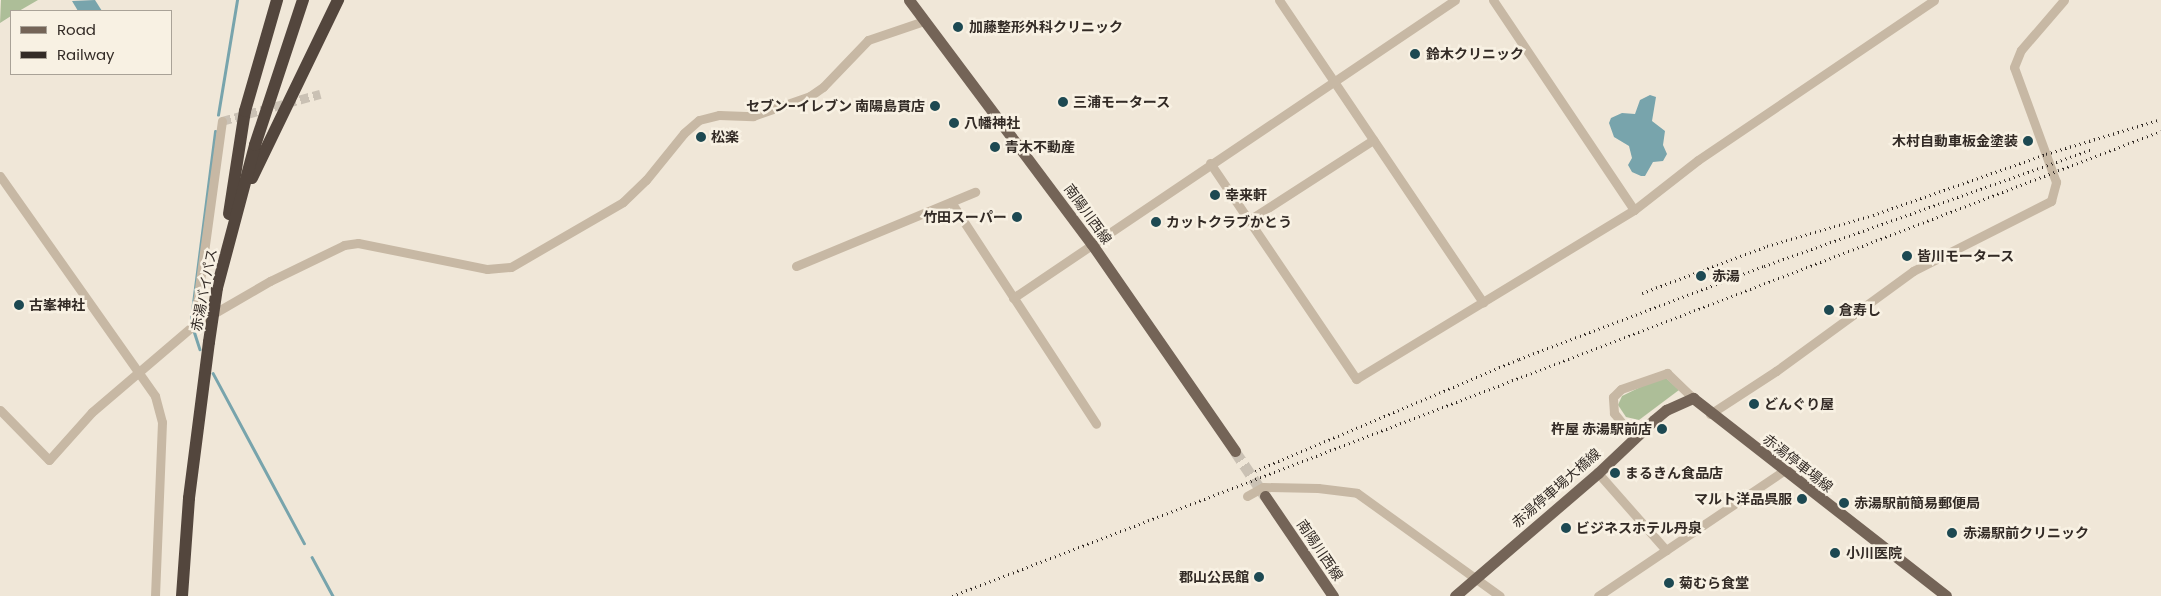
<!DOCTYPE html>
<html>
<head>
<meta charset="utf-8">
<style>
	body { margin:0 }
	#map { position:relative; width:2161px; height:596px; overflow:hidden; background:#f0e7d8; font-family:Poppins,"Noto Sans JP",sans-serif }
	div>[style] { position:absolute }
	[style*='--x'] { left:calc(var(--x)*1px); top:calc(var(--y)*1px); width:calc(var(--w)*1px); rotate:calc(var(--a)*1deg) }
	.green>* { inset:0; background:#adbe98 }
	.water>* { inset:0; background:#78a4ac }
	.stream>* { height:2.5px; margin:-1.25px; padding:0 1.25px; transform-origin:1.25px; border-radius:1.25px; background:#78a4ac }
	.minor-tunnel>* { height:9px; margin-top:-4.5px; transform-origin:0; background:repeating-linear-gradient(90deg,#cac1b4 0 9px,transparent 0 13.5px) }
	.major-tunnel>* { height:11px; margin-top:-5.5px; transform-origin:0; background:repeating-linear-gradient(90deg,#cac1b4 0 11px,transparent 0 16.5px) }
	.minor>* { height:9px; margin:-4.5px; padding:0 4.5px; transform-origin:4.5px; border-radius:4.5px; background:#c7b8a4 }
	.major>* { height:11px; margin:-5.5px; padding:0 5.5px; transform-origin:5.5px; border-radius:5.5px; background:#746457 }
	.highway>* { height:12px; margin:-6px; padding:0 6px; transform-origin:6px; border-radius:6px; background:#53463d }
	.rail>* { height:2.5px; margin-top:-1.25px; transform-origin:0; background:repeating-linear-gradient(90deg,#332b26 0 1px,transparent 0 5px) }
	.highway-bridge>* { height:12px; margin:-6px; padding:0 6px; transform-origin:6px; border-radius:6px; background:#53463d }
	.dots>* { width:14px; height:14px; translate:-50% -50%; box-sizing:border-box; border:2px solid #f8f1e3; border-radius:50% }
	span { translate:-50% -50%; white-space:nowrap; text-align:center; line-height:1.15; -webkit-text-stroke:5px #f8f1e3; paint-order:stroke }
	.poi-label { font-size:14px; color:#332b26; font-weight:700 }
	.left { translate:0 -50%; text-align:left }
	.right { translate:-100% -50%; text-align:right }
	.street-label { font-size:14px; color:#332b26 }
	.legend { position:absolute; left:10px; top:10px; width:162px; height:65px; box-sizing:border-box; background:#f8f1e3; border:1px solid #a9a297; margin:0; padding:6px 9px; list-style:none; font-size:15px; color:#332b26 }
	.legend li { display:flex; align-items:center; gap:10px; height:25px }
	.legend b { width:25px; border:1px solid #a9a297 }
</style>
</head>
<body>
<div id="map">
	<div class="green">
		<i style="clip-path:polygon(1px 0,38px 0,19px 11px,11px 11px,11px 16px,0 23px)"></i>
		<i style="clip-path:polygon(1659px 378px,1666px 378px,1679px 390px,1639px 420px,1626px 417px,1618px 405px,1622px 396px)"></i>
	</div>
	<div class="water">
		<i style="clip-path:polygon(95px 0,102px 11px,78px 11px,72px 1px)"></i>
		<i style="clip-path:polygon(1650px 95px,1656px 97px,1652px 121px,1665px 131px,1663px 145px,1667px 154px,1663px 161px,1653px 162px,1645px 176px,1641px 176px,1632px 172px,1628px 165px,1632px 158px,1629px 146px,1614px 137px,1609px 123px,1611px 118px,1622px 113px,1635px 114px,1640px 100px)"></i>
	</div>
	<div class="stream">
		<i style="--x:218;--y:115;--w:117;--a:-80.6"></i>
		<i style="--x:191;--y:319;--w:189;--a:-82.7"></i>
		<i style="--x:194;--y:331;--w:19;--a:72"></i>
		<i style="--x:213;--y:373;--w:193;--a:61.8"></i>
		<i style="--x:312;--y:557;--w:44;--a:61.7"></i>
	</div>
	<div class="minor-tunnel">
		<i style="--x:222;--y:121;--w:102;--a:-15.4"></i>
	</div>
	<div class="major-tunnel">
		<i style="--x:1235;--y:451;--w:54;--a:56.3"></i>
	</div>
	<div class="minor">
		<i style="--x:1279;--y:0;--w:365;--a:56"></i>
		<i style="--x:1493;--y:0;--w:253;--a:56.1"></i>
		<i style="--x:1210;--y:163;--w:261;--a:55.9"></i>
		<i style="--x:1356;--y:379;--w:325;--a:-31.3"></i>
		<i style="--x:1634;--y:210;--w:81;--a:-38"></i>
		<i style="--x:1698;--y:160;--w:285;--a:-34.1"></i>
		<i style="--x:0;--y:176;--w:269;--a:54.8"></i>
		<i style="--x:155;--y:396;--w:27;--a:75"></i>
		<i style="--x:162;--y:422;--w:174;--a:92.3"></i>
		<i style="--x:951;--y:202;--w:265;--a:56.8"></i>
		<i style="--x:1249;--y:220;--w:148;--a:-32.8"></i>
		<i style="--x:796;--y:266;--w:194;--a:-22.5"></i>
		<i style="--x:1013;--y:298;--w:533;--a:-33.99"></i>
		<i style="--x:194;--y:325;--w:206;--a:-82.2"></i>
		<i style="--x:0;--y:410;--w:70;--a:45.6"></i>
		<i style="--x:49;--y:460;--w:64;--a:-48.1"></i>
		<i style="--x:92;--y:412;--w:134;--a:-40.5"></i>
		<i style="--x:194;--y:325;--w:88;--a:-30.1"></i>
		<i style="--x:270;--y:281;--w:82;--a:-25.9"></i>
		<i style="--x:344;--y:245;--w:14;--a:-8"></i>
		<i style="--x:358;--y:243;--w:132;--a:11.4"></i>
		<i style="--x:487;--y:269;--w:24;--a:-5"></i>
		<i style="--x:511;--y:267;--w:129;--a:-30.1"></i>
		<i style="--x:623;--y:202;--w:32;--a:-44"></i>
		<i style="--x:646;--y:180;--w:60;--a:-51"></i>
		<i style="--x:684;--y:133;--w:20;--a:-41"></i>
		<i style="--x:699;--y:120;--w:21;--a:-14"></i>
		<i style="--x:719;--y:115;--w:34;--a:2"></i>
		<i style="--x:753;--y:116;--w:60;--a:-19.3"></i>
		<i style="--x:810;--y:96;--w:16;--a:-35"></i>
		<i style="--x:823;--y:87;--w:65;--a:-46.2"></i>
		<i style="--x:868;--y:40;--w:59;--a:-18.7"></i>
		<i style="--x:1710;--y:414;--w:79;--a:-33.1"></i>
		<i style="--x:1776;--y:371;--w:170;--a:-36.1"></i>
		<i style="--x:1913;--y:271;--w:155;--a:-26.9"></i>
		<i style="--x:2051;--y:201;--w:20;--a:-75"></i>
		<i style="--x:2056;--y:182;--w:122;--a:-110.1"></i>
		<i style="--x:2014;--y:67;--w:18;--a:-68"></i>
		<i style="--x:2021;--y:50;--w:66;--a:-49.3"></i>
		<i style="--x:1642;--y:432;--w:22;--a:-156"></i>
		<i style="--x:1622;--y:423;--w:13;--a:-129"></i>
		<i style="--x:1614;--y:413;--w:16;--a:-94"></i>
		<i style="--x:1613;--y:397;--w:11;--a:-45"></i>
		<i style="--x:1621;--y:389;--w:49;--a:-19.2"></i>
		<i style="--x:1667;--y:373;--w:36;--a:44"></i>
		<i style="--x:1598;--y:473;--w:103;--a:48.6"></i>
		<i style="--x:1247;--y:496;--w:18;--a:-29"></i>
		<i style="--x:1263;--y:487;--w:55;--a:1"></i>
		<i style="--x:1318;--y:488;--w:39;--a:7"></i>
		<i style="--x:1357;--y:493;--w:176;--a:35.8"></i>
		<i style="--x:1598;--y:596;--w:223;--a:-34"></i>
	</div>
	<div class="major">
		<i style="--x:909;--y:0;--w:304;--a:53.2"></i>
		<i style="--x:1091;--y:243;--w:253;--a:55.3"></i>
		<i style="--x:1265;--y:496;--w:121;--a:55.8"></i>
		<i style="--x:1455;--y:596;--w:189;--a:-40.7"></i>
		<i style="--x:1598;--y:473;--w:77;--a:-43.4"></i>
		<i style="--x:1654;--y:420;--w:16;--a:-40"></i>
		<i style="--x:1666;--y:410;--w:30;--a:-24"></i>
		<i style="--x:1693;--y:398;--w:321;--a:38"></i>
	</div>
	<div class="highway">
		<i style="--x:252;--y:178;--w:198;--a:-64.2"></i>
		<i style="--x:229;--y:214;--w:104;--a:-81.2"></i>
		<i style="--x:245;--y:111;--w:116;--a:-73.9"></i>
		<i style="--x:217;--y:288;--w:148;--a:-75.1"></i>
		<i style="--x:255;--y:145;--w:153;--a:-71.7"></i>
		<i style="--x:182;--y:596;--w:98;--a:-85.9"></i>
		<i style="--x:189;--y:498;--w:157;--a:-82.7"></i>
	</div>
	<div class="rail">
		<i style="--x:1642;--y:293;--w:134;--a:-20.6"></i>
		<i style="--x:1767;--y:246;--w:110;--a:-16.3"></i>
		<i style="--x:1873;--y:215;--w:183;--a:-19.4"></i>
		<i style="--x:2046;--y:154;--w:120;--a:-16.9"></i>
		<i style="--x:1255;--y:471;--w:287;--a:-23"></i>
		<i style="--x:1519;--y:359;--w:262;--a:-20.8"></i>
		<i style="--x:1764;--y:266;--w:349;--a:-19.6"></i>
		<i style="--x:952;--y:596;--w:1295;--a:-21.04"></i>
	</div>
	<div class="highway-bridge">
		<i style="--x:209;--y:342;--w:55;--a:-81.6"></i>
	</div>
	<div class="dots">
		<i style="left:958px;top:27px;background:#1d4952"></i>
		<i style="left:1415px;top:54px;background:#1d4952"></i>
		<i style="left:1063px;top:102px;background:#1d4952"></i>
		<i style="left:935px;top:106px;background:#1d4952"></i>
		<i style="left:954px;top:123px;background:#1d4952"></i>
		<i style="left:701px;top:137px;background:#1d4952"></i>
		<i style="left:2028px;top:141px;background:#1d4952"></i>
		<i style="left:995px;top:147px;background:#1d4952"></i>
		<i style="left:1215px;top:195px;background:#1d4952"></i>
		<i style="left:1017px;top:217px;background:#1d4952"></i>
		<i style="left:1156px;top:222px;background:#1d4952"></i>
		<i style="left:1907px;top:256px;background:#1d4952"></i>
		<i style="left:1701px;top:276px;background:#1d4952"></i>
		<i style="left:19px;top:305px;background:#1d4952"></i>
		<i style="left:1829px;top:310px;background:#1d4952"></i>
		<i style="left:1754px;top:404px;background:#1d4952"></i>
		<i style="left:1662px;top:429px;background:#1d4952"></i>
		<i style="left:1615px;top:473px;background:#1d4952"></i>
		<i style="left:1802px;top:499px;background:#1d4952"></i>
		<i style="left:1844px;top:503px;background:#1d4952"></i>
		<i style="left:1566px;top:528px;background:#1d4952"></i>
		<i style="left:1952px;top:533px;background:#1d4952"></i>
		<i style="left:1835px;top:553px;background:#1d4952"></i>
		<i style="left:1259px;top:577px;background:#1d4952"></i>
		<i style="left:1669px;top:583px;background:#1d4952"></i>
	</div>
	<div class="poi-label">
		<span class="left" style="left:969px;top:27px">加藤整形外科クリニック</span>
		<span class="left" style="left:1426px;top:54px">鈴木クリニック</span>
		<span class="left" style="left:1073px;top:102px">三浦モータース</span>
		<span class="right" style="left:925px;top:106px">セブン-イレブン 南陽島貫店</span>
		<span class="left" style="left:964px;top:123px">八幡神社</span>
		<span class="left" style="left:711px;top:137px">松楽</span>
		<span class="right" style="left:2018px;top:141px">木村自動車板金塗装</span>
		<span class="left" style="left:1005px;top:147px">青木不動産</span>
		<span class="left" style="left:1225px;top:195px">幸来軒</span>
		<span class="right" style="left:1007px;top:217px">竹田スーパー</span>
		<span class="left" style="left:1166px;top:222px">カットクラブかとう</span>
		<span class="left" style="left:1917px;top:256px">皆川モータース</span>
		<span class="left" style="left:1712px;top:276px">赤湯</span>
		<span class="left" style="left:29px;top:305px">古峯神社</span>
		<span class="left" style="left:1839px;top:310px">倉寿し</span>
		<span class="left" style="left:1764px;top:404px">どんぐり屋</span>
		<span class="right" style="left:1652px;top:429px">杵屋 赤湯駅前店</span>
		<span class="left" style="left:1625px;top:473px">まるきん食品店</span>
		<span class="right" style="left:1792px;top:499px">マルト洋品呉服</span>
		<span class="left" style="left:1854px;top:503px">赤湯駅前簡易郵便局</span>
		<span class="left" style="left:1576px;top:528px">ビジネスホテル丹泉</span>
		<span class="left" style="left:1963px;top:533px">赤湯駅前クリニック</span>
		<span class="left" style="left:1846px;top:553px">小川医院</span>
		<span class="right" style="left:1249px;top:577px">郡山公民館</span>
		<span class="left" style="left:1679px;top:583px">菊むら食堂</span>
	</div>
	<div class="street-label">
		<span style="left:1088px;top:214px;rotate:54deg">南陽川西線</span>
		<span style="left:204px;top:290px;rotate:-79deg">赤湯バイパス</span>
		<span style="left:1798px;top:463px;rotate:38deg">赤湯停車場線</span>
		<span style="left:1556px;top:488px;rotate:-41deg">赤湯停車場大橋線</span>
		<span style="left:1320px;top:550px;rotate:56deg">南陽川西線</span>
	</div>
	<ul class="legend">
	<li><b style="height:6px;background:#746457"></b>Road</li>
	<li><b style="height:6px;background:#332b26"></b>Railway</li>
	</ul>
</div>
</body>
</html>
